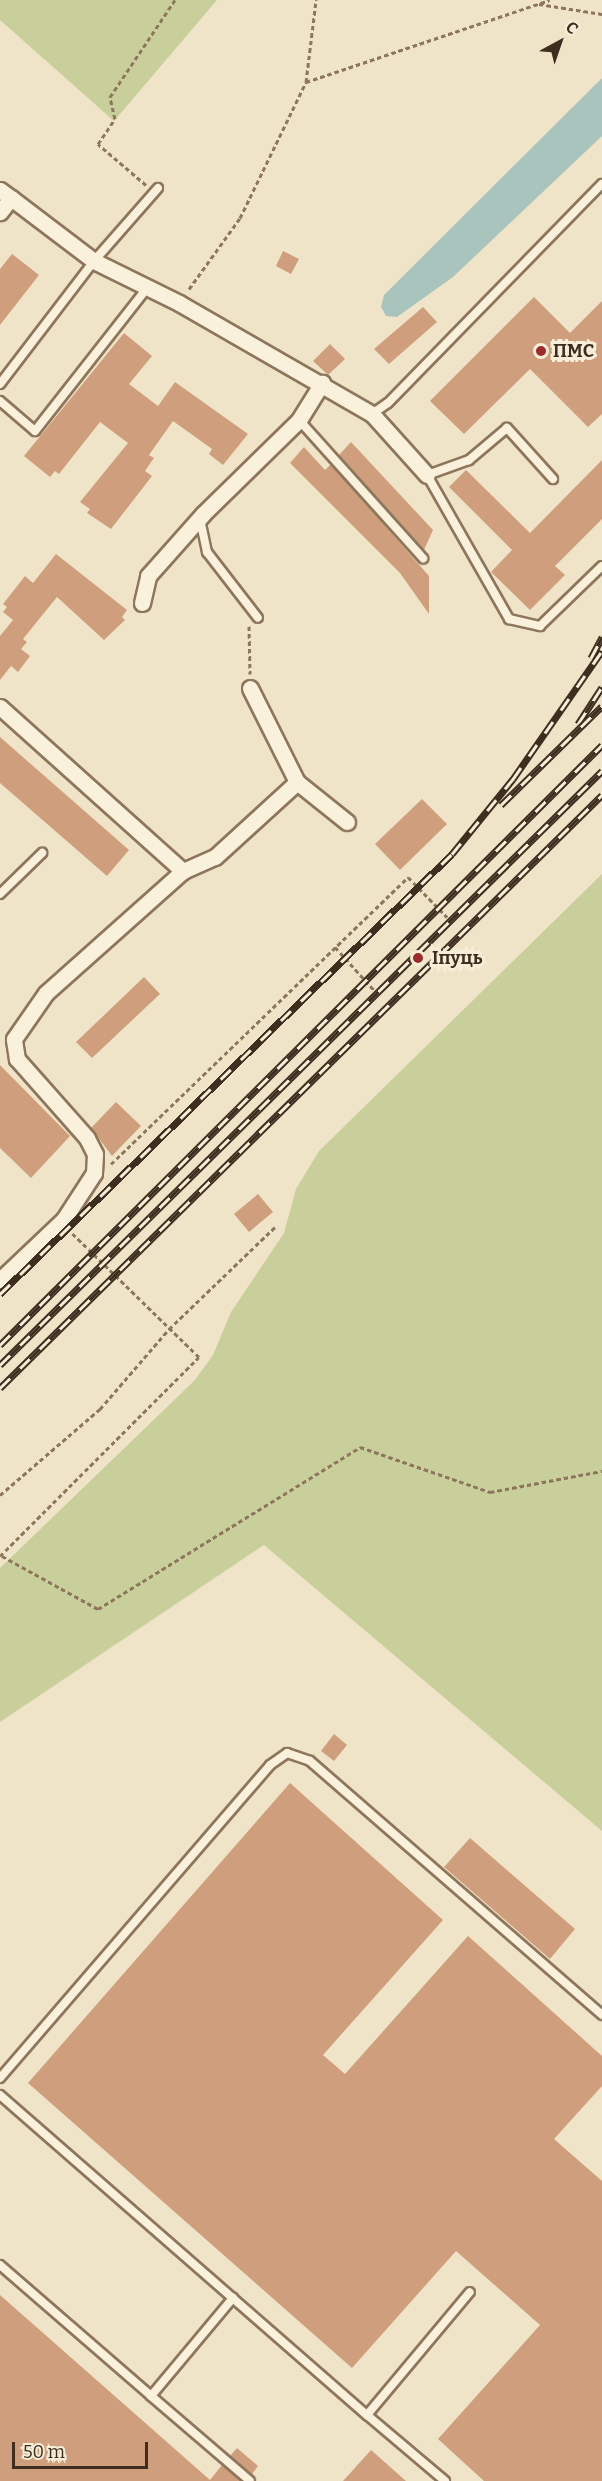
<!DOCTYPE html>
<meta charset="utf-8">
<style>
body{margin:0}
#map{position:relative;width:602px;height:2481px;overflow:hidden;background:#f0e4c8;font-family:Bitter,serif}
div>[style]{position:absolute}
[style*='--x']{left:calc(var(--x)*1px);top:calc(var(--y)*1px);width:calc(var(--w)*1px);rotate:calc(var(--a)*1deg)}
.green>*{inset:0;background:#c9cf9b}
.water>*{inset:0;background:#a9c4bc}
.building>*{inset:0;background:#cf9f7d}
.path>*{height:3px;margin-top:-1.5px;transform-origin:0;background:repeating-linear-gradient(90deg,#8d765c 0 4.5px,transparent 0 7.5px)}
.roads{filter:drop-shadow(2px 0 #8d765c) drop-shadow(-2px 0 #8d765c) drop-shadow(0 2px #8d765c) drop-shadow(0 -2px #8d765c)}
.service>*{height:8px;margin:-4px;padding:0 4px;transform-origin:4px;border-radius:4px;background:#faf1dc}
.minor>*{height:15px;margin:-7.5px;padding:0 7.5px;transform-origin:7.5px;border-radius:7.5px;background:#faf1dc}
.rail>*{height:7px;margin-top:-3.5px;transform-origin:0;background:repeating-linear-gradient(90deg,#f7eed8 0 14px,#3d2e20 0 28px);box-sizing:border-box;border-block:2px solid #3d2e20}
.dots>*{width:16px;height:16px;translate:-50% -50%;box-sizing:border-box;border:3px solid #f7eed8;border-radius:50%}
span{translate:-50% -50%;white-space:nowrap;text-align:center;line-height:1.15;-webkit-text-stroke:6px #f7eed8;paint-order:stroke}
.poi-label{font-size:18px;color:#3d2e20;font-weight:700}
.left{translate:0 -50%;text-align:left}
.north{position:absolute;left:530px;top:12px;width:60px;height:60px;-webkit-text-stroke:4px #f7eed8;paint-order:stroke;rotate:40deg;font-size:16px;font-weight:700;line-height:24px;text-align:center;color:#3d2e20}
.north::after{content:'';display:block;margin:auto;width:21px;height:27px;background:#3d2e20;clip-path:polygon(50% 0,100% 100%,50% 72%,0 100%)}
.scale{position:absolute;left:12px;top:2442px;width:136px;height:27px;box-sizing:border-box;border:3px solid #3d2e20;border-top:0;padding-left:8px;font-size:18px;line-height:21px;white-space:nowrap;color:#3d2e20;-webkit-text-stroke:4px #f7eed8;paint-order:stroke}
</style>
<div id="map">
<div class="green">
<i style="clip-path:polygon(0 0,217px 0,114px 121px,0 20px)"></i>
<i style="clip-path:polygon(602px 874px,602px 1831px,264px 1545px,0 1722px,0 1568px,195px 1380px,213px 1355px,231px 1312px,284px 1233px,296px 1189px,319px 1151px)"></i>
</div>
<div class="water">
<i style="clip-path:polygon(602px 78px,602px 136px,453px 277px,397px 317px,386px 316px,381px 307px,384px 295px)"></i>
</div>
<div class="building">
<i style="clip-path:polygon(283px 251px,299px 259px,291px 274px,276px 266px)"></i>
<i style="clip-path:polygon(12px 254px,39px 275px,0 325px,0 269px)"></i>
<i style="clip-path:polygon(534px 297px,570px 333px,602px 301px,602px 414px,588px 427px,530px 369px,464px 434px,430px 401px)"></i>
<i style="clip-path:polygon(423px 307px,437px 322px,389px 364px,374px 349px)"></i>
<i style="clip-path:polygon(124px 333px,152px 356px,129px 384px,158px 406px,175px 382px,248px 434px,223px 465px,209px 454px,212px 449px,173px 421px,149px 455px,154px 458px,145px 471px,152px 476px,111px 529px,87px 513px,90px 509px,80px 502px,128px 443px,100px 422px,59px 474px,55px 471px,50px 477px,24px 456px)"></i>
<i style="clip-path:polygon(330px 344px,345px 359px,328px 375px,313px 361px)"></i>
<i style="clip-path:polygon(351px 442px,433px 530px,424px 550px,339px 455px)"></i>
<i style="clip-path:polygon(304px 447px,325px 470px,331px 464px,429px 576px,429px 614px,400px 573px,290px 463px)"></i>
<i style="clip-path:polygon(602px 460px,602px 519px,555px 566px,565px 575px,530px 610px,491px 572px,512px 550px,449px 487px,466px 470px,530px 533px)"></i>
<i style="clip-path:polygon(56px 554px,127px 610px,122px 617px,125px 620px,104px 640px,57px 597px,23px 639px,27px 642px,21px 649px,30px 656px,18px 672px,11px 666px,0 680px,0 636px,13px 620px,3px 612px,7px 607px,3px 604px,25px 576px,33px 583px)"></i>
<i style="clip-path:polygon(0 737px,129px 850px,107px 876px,0 783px)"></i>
<i style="clip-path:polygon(422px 799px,447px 824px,400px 870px,375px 844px)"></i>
<i style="clip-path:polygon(144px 977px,160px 994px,92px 1058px,76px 1042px)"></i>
<i style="clip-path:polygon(0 1065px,70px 1136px,31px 1178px,0 1148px)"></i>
<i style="clip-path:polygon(116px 1102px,141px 1126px,112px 1156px,91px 1128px)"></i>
<i style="clip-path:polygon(258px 1194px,273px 1212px,249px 1232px,234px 1214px)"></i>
<i style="clip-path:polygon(334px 1734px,347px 1745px,334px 1761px,321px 1751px)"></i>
<i style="clip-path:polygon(290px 1783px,443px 1920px,323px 2055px,345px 2074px,468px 1936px,602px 2056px,602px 2086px,554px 2139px,602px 2181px,602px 2481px,484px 2481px,438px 2439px,540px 2325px,456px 2251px,352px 2368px,28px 2083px)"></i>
<i style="clip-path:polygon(470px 1838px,575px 1929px,550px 1959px,444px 1867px)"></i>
<i style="clip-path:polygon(0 2295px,210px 2480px,222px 2465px,241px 2481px,0 2481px)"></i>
<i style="clip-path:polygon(237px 2448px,258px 2466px,252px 2474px,230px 2456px)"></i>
<i style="clip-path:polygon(371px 2450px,406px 2481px,343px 2481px)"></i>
</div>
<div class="path">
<i style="--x:539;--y:4;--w:64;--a:9"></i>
<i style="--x:306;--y:82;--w:83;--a:-83"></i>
<i style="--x:146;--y:185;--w:63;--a:-139.5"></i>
<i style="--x:98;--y:144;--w:30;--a:-56"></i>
<i style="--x:115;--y:119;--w:23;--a:-103"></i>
<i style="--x:110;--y:97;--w:117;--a:-56.2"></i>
<i style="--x:189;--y:289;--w:87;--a:-54.3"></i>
<i style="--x:240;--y:218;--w:151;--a:-64.1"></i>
<i style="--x:306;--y:82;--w:257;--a:-18.6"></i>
<i style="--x:249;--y:626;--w:48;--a:88.8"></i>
<i style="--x:335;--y:947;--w:58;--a:47.8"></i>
<i style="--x:111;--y:1164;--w:413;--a:-44"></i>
<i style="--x:408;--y:877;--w:56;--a:45.7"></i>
<i style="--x:0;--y:1495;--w:132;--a:-40.7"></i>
<i style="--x:100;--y:1409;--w:106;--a:-49.2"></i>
<i style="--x:169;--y:1329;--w:147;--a:-43.9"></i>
<i style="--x:0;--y:1556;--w:281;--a:-45"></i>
<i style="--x:199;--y:1357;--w:179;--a:-135.7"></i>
<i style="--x:2;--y:1556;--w:110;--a:28.9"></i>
<i style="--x:98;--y:1609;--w:308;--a:-31.7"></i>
<i style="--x:360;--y:1447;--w:138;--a:19.1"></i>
<i style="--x:490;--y:1492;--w:114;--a:-10.6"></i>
</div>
<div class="roads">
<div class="service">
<i style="--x:0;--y:384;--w:155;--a:-52.6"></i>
<i style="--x:94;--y:261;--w:97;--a:-48.8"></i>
<i style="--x:0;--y:401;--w:46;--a:40.6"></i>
<i style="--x:35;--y:431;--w:183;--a:-51.9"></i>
<i style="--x:372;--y:414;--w:19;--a:-35"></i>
<i style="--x:388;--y:403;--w:306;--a:-45.7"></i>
<i style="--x:299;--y:420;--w:186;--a:48.1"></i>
<i style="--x:553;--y:479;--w:69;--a:-132"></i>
<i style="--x:507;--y:428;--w:50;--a:139.9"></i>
<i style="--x:469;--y:460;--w:45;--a:160.3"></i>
<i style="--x:427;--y:475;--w:166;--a:60.3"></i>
<i style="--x:509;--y:619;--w:32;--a:13"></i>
<i style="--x:540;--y:626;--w:86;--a:-44.1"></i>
<i style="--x:200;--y:519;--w:34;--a:78"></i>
<i style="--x:207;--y:552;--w:83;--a:52.3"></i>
<i style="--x:0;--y:894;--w:59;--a:-44.3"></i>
<i style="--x:0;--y:2078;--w:413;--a:-49.2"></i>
<i style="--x:270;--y:1765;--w:21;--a:-35"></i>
<i style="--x:287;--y:1753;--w:24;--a:19"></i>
<i style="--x:310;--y:1761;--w:387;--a:41"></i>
<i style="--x:0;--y:2095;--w:487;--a:41.1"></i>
<i style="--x:367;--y:2415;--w:160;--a:-50.1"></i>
<i style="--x:0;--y:2265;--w:200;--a:40.9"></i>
<i style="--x:151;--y:2396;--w:128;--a:-50.1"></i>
<i style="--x:151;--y:2396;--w:130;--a:40.6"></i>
<i style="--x:367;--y:2415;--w:102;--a:40.2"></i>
</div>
<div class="minor">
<i style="--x:0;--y:190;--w:14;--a:36"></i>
<i style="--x:11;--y:198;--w:18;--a:128"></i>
<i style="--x:11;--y:198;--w:104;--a:37.2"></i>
<i style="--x:94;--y:261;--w:95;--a:26.3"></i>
<i style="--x:179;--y:303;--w:223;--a:29.9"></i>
<i style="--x:372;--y:414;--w:82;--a:48"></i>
<i style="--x:142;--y:603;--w:28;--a:-77"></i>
<i style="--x:148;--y:576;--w:83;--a:-48.4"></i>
<i style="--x:203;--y:514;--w:134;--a:-44.4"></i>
<i style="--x:299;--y:420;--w:44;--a:-58.1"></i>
<i style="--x:0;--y:707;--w:246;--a:41.9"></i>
<i style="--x:297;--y:782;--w:64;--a:38.7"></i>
<i style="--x:0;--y:1280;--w:88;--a:-43.6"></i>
<i style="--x:64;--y:1219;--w:55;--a:-56.9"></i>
<i style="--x:94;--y:1173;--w:19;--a:-87"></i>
<i style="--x:95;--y:1154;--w:18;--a:-117"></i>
<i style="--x:87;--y:1138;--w:106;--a:-131.5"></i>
<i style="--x:17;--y:1059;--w:20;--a:-99"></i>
<i style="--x:14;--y:1039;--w:56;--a:-55.2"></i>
<i style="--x:46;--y:993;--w:183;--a:-41.7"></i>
<i style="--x:183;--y:871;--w:35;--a:-24"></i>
<i style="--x:215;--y:857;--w:111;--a:-42.4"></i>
<i style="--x:297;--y:782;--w:105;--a:-116.6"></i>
</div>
</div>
<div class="rail">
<i style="--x:591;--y:658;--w:24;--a:-62"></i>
<i style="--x:578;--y:724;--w:44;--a:-57"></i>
<i style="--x:501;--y:805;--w:141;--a:-44.4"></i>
<i style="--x:0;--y:1294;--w:631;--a:-44.23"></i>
<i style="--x:452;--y:854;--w:97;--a:-50.9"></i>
<i style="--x:513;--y:779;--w:156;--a:-55.2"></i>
<i style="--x:0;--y:1345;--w:850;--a:-44.9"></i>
<i style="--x:0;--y:1365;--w:846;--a:-44.62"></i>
<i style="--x:0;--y:1388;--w:845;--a:-44.57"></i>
</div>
<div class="dots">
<i style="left:541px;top:351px;background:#9e2a2b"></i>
<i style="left:418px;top:958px;background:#9e2a2b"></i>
</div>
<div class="poi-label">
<span class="left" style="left:553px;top:351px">ПМС</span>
<span class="left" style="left:432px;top:958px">Іпуць</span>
</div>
<div class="north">С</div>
<div class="scale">50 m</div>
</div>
